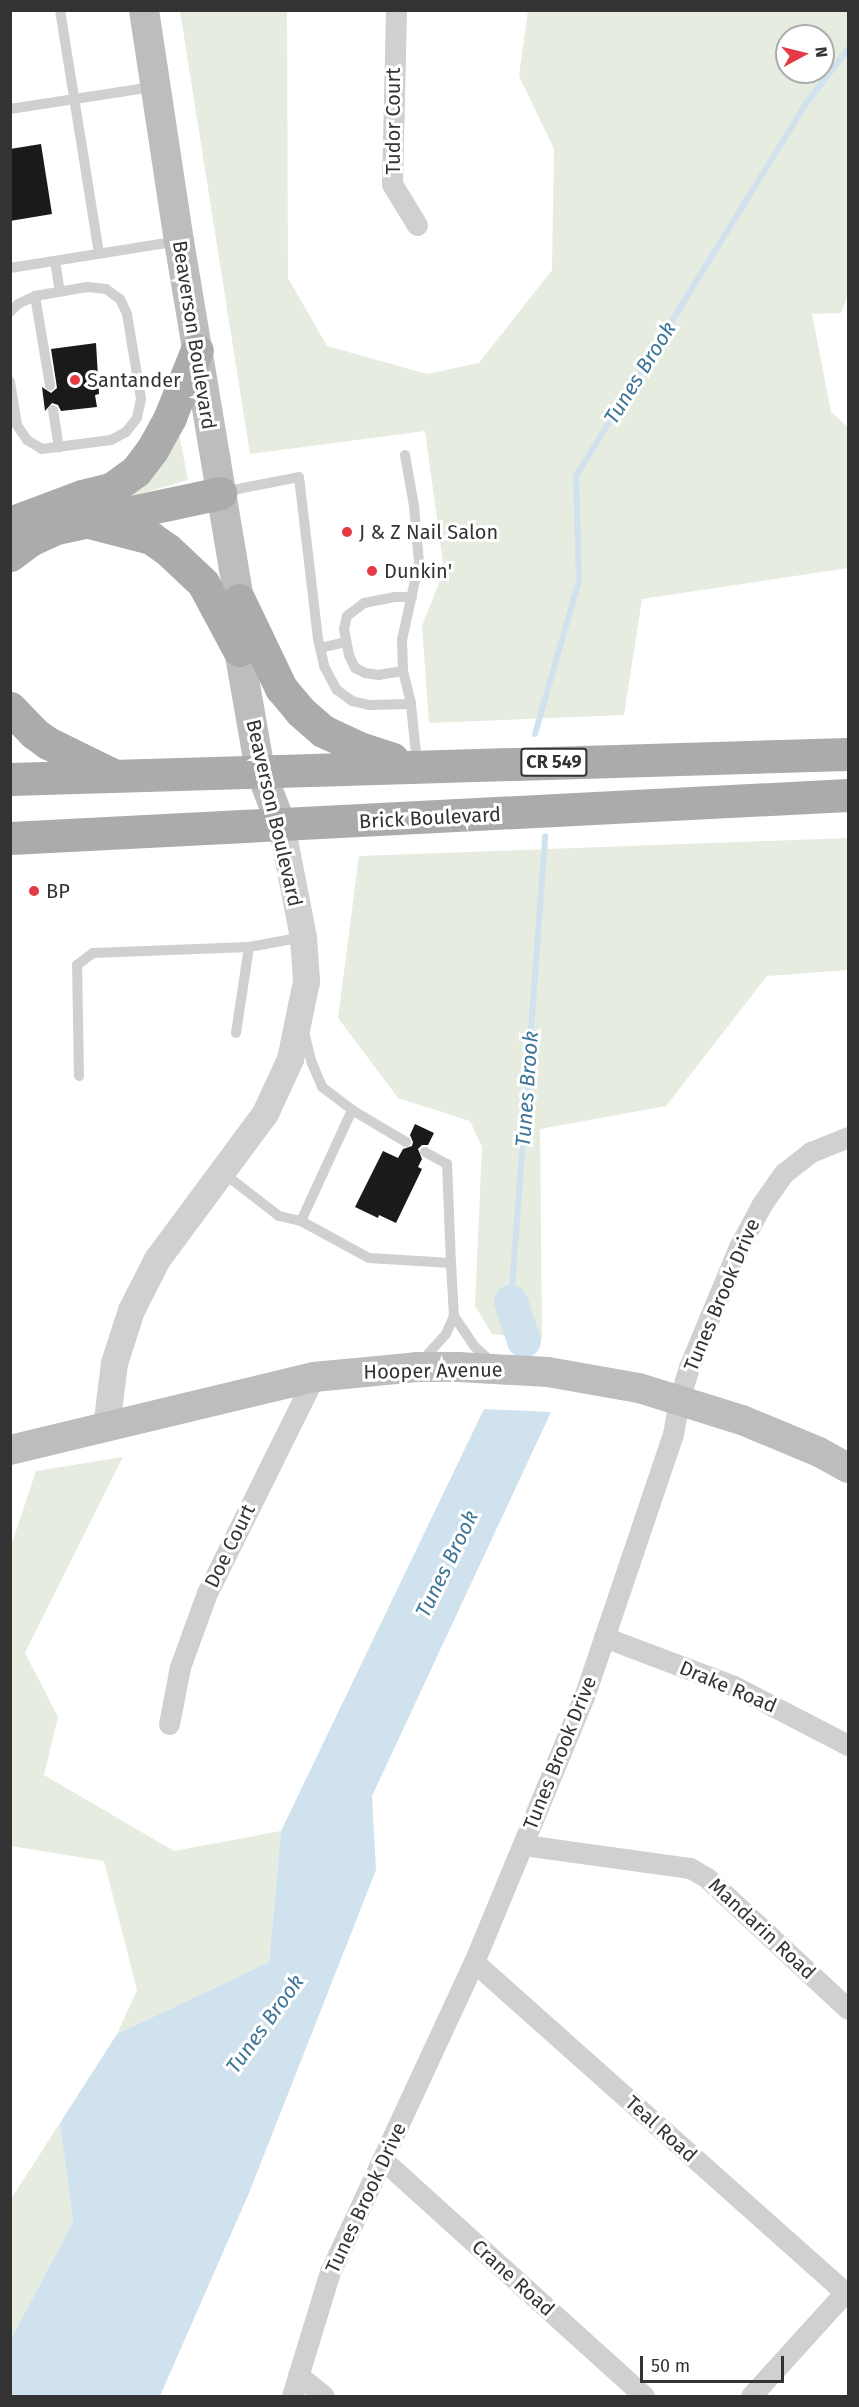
<!DOCTYPE html>
<style>
body{margin:0}
#map{position:relative;width:859px;height:2407px;overflow:hidden;background:#fff;font-family:"Fira Sans",sans-serif}
div>[style]{position:absolute}
[style*='--x']{left:calc(var(--x)*1px);top:calc(var(--y)*1px);width:calc(var(--w)*1px);rotate:calc(var(--a)*1deg)}
.green>*{inset:0;background:#e6ecdf}
.water>*{inset:0;background:#cfe2ee}
.stream>*{height:6px;margin:-3px;padding:0 3px;transform-origin:3px;border-radius:3px;background:#cfe2ee}
.river>*{height:34px;margin:-17px;padding:0 17px;transform-origin:17px;border-radius:17px;background:#cfe2ee}
.building>*{inset:0;background:#1a1a1a}
.service>*{height:10px;margin:-5px;padding:0 5px;transform-origin:5px;border-radius:5px;background:#d0d0d0}
.minor>*{height:21px;margin:-10.5px;padding:0 10.5px;transform-origin:10.5px;border-radius:10.5px;background:#d0d0d0}
.tertiary>*{height:27px;margin:-13.5px;padding:0 13.5px;transform-origin:13.5px;border-radius:13.5px;background:#d0d0d0}
.secondary>*{height:30px;margin:-15px;padding:0 15px;transform-origin:15px;border-radius:15px;background:#bdbdbd}
.primary>*{height:33px;margin:-16.5px;padding:0 16.5px;transform-origin:16.5px;border-radius:16.5px;background:#ababab}
.dots>*{width:16px;height:16px;translate:-50% -50%;box-sizing:border-box;border:3px solid #fff;border-radius:50%}
span{translate:-50% -50%;white-space:nowrap;text-align:center;line-height:1.15;-webkit-text-stroke:6px #fff;paint-order:stroke}
.shield-label span{padding:2px 4px;background:#fff;border:2px solid;border-radius:4px;-webkit-text-stroke-width:0}
.shield-label{font-size:18px;color:#333;font-weight:700}
.street-label{font-size:20px;color:#333}
.poi-label{font-size:20px;color:#333}
.left{translate:0 -50%;text-align:left}
.water-label{font-size:21px;color:#3f7597;font-style:italic}
.frame{position:absolute;inset:0;border:12px solid #333;pointer-events:none}
.north{position:absolute;left:775px;top:24px;width:60px;height:60px;box-sizing:border-box;background:#fff;border:2px solid #adadad;border-radius:50%;rotate:83deg;font-size:16px;font-weight:700;line-height:24px;text-align:center;color:#333}
.north::after{content:'';display:block;margin:auto;width:21px;height:27px;background:#e63946;clip-path:polygon(50% 0,100% 100%,50% 72%,0 100%)}
.scale{position:absolute;left:640px;top:2356px;width:144px;height:27px;box-sizing:border-box;border:3px solid #333;border-top:0;padding-left:8px;font-size:18px;line-height:21px;white-space:nowrap;color:#333;-webkit-text-stroke:4px #fff;paint-order:stroke}
</style>
<div id="map">
<div class="green">
<i style="clip-path:polygon(evenodd,180px 11px,287px 11px,288px 278px,327px 346px,427px 374px,479px 363px,552px 270px,554px 149px,519px 76px,528px 11px,848px 11px,848px 294px,841px 313px,812px 314px,831px 412px,848px 427px,848px 568px,642px 599px,624px 715px,429px 723px,422px 626px,444px 570px,425px 431px,250px 454px,180px 11px,787px 36px,823px 36px,823px 72px,787px 72px,787px 36px)"></i>
<i style="clip-path:polygon(179px 433px,188px 480px,126px 498px)"></i>
<i style="clip-path:polygon(848px 838px,848px 970px,767px 976px,666px 1106px,540px 1129px,542px 1339px,492px 1334px,475px 1306px,482px 1147px,470px 1121px,398px 1098px,338px 1018px,359px 856px)"></i>
<i style="clip-path:polygon(123px 1457px,25px 1653px,58px 1717px,44px 1775px,174px 1851px,281px 1831px,269px 1962px,117px 2034px,137px 1990px,104px 1861px,11px 1846px,11px 1546px,36px 1471px)"></i>
<i style="clip-path:polygon(60px 2123px,73px 2222px,11px 2339px,11px 2199px)"></i>
</div>
<div class="water">
<i style="clip-path:polygon(484px 1409px,551px 1412px,372px 1796px,376px 1870px,249px 2193px,160px 2396px,11px 2396px,11px 2339px,73px 2222px,60px 2123px,117px 2034px,269px 1962px,281px 1831px)"></i>
</div>
<div class="stream">
<i style="--x:535;--y:734;--w:159;--a:-74"></i>
<i style="--x:579;--y:581;--w:105;--a:-91.6"></i>
<i style="--x:576;--y:476;--w:436;--a:-58.3"></i>
<i style="--x:805;--y:105;--w:71;--a:-52.5"></i>
<i style="--x:511;--y:1302;--w:467;--a:-85.8"></i>
</div>
<div class="river">
<i style="--x:511;--y:1302;--w:41;--a:71.6"></i>
</div>
<div class="building">
<i style="clip-path:polygon(41px 144px,52px 214px,10px 221px,10px 149px)"></i>
<i style="clip-path:polygon(96px 343px,99px 394px,95px 395px,97px 407px,61px 411px,58px 405px,52px 403px,45px 411px,42px 387px,51px 393px,57px 388px,51px 349px)"></i>
<i style="clip-path:polygon(415px 1124px,434px 1133px,428px 1145px,422px 1145px,418px 1149px,422px 1159px,418px 1167px,422px 1169px,396px 1223px,379px 1215px,378px 1218px,355px 1207px,383px 1151px,398px 1158px,403px 1149px,412px 1146px,413px 1142px,410px 1135px)"></i>
</div>
<div class="service">
<i style="--x:60;--y:10;--w:247;--a:80.9"></i>
<i style="--x:10;--y:109;--w:144;--a:-8.8"></i>
<i style="--x:55;--y:261;--w:31;--a:81"></i>
<i style="--x:10;--y:268;--w:171;--a:-9.1"></i>
<i style="--x:35;--y:296;--w:91;--a:80.5"></i>
<i style="--x:10;--y:312;--w:11;--a:-45"></i>
<i style="--x:18;--y:304;--w:19;--a:-25"></i>
<i style="--x:35;--y:296;--w:53;--a:-9.8"></i>
<i style="--x:87;--y:287;--w:19;--a:6"></i>
<i style="--x:106;--y:289;--w:17;--a:36"></i>
<i style="--x:120;--y:299;--w:17;--a:65"></i>
<i style="--x:127;--y:314;--w:86;--a:80.6"></i>
<i style="--x:141;--y:399;--w:19;--a:102"></i>
<i style="--x:137;--y:418;--w:18;--a:128"></i>
<i style="--x:126;--y:432;--w:17;--a:152"></i>
<i style="--x:111;--y:440;--w:70;--a:172.6"></i>
<i style="--x:42;--y:449;--w:17;--a:-149"></i>
<i style="--x:27;--y:440;--w:18;--a:-124"></i>
<i style="--x:17;--y:425;--w:44;--a:-99.2"></i>
<i style="--x:53;--y:410;--w:38;--a:81"></i>
<i style="--x:405;--y:455;--w:52;--a:80"></i>
<i style="--x:414;--y:506;--w:56;--a:84.9"></i>
<i style="--x:419;--y:562;--w:80;--a:102.3"></i>
<i style="--x:402;--y:640;--w:31;--a:88"></i>
<i style="--x:403;--y:671;--w:34;--a:76"></i>
<i style="--x:223;--y:492;--w:77;--a:-11.2"></i>
<i style="--x:299;--y:477;--w:163;--a:83.3"></i>
<i style="--x:318;--y:639;--w:28;--a:77"></i>
<i style="--x:324;--y:666;--w:27;--a:62"></i>
<i style="--x:337;--y:690;--w:19;--a:36"></i>
<i style="--x:352;--y:701;--w:17;--a:13"></i>
<i style="--x:369;--y:705;--w:42;--a:-1.4"></i>
<i style="--x:411;--y:704;--w:60;--a:84.3"></i>
<i style="--x:320;--y:648;--w:27;--a:-13"></i>
<i style="--x:403;--y:671;--w:24;--a:171"></i>
<i style="--x:379;--y:675;--w:14;--a:-172"></i>
<i style="--x:365;--y:673;--w:11;--a:-153"></i>
<i style="--x:355;--y:668;--w:14;--a:-115"></i>
<i style="--x:349;--y:655;--w:26;--a:-101"></i>
<i style="--x:344;--y:629;--w:13;--a:-77"></i>
<i style="--x:347;--y:616;--w:21;--a:-37"></i>
<i style="--x:364;--y:603;--w:31;--a:-11"></i>
<i style="--x:394;--y:597;--w:18;--a:0"></i>
<i style="--x:304;--y:1032;--w:32;--a:76"></i>
<i style="--x:312;--y:1063;--w:26;--a:67"></i>
<i style="--x:322;--y:1087;--w:38;--a:37"></i>
<i style="--x:352;--y:1110;--w:63;--a:30.7"></i>
<i style="--x:236;--y:1033;--w:87;--a:-81.4"></i>
<i style="--x:79;--y:1076;--w:111;--a:-91"></i>
<i style="--x:77;--y:965;--w:20;--a:-37"></i>
<i style="--x:93;--y:953;--w:156;--a:-2.2"></i>
<i style="--x:249;--y:947;--w:55;--a:-10.5"></i>
<i style="--x:425;--y:1152;--w:25;--a:29"></i>
<i style="--x:447;--y:1164;--w:99;--a:87.7"></i>
<i style="--x:222;--y:1172;--w:72;--a:37.7"></i>
<i style="--x:279;--y:1216;--w:23;--a:13"></i>
<i style="--x:301;--y:1221;--w:77;--a:28.6"></i>
<i style="--x:369;--y:1258;--w:82;--a:3.5"></i>
<i style="--x:451;--y:1263;--w:53;--a:86.8"></i>
<i style="--x:454;--y:1316;--w:20;--a:114"></i>
<i style="--x:446;--y:1334;--w:38;--a:132"></i>
<i style="--x:301;--y:1221;--w:122;--a:-65.3"></i>
<i style="--x:454;--y:1316;--w:36;--a:56"></i>
<i style="--x:474;--y:1346;--w:24;--a:42"></i>
</div>
<div class="minor">
<i style="--x:396;--y:10;--w:174;--a:91.3"></i>
<i style="--x:392;--y:184;--w:48;--a:58.6"></i>
<i style="--x:604;--y:1637;--w:139;--a:20.7"></i>
<i style="--x:734;--y:1686;--w:128;--a:27.4"></i>
<i style="--x:169;--y:1724;--w:58;--a:-79.1"></i>
<i style="--x:180;--y:1667;--w:79;--a:-70"></i>
<i style="--x:207;--y:1593;--w:241;--a:-63.6"></i>
<i style="--x:524;--y:1845;--w:168;--a:7.9"></i>
<i style="--x:690;--y:1868;--w:20;--a:30"></i>
<i style="--x:707;--y:1878;--w:192;--a:42.9"></i>
<i style="--x:474;--y:1962;--w:501;--a:41.68"></i>
<i style="--x:383;--y:2160;--w:352;--a:42.1"></i>
<i style="--x:298;--y:2375;--w:33;--a:39"></i>
<i style="--x:292;--y:2396;--w:130;--a:-73"></i>
<i style="--x:330;--y:2272;--w:342;--a:-65.1"></i>
<i style="--x:474;--y:1962;--w:287;--a:-67.5"></i>
<i style="--x:584;--y:1697;--w:278;--a:-71.3"></i>
<i style="--x:673;--y:1434;--w:35;--a:-80"></i>
<i style="--x:679;--y:1400;--w:34;--a:-73"></i>
<i style="--x:689;--y:1367;--w:130;--a:-67.4"></i>
<i style="--x:739;--y:1247;--w:49;--a:-61.9"></i>
<i style="--x:762;--y:1204;--w:38;--a:-55"></i>
<i style="--x:784;--y:1173;--w:34;--a:-38"></i>
<i style="--x:811;--y:1152;--w:40;--a:-22"></i>
<i style="--x:751;--y:2396;--w:144;--a:-47.8"></i>
</div>
<div class="tertiary">
<i style="--x:106;--y:1427;--w:64;--a:-82.9"></i>
<i style="--x:114;--y:1363;--w:56;--a:-72.2"></i>
<i style="--x:131;--y:1310;--w:57;--a:-63"></i>
<i style="--x:157;--y:1259;--w:182;--a:-53.5"></i>
<i style="--x:265;--y:1113;--w:60;--a:-65.2"></i>
<i style="--x:290;--y:1059;--w:80;--a:-78.4"></i>
<i style="--x:306;--y:981;--w:44;--a:-93.9"></i>
<i style="--x:303;--y:937;--w:115;--a:-101"></i>
</div>
<div class="secondary">
<i style="--x:144;--y:10;--w:234;--a:81.4"></i>
<i style="--x:179;--y:241;--w:364;--a:80.5"></i>
<i style="--x:239;--y:600;--w:50;--a:90"></i>
<i style="--x:239;--y:650;--w:122;--a:80.1"></i>
<i style="--x:260;--y:770;--w:58;--a:68.7"></i>
<i style="--x:10;--y:1450;--w:313;--a:-13.5"></i>
<i style="--x:314;--y:1377;--w:103;--a:-5.5"></i>
<i style="--x:417;--y:1367;--w:41;--a:0"></i>
<i style="--x:458;--y:1367;--w:90;--a:3.2"></i>
<i style="--x:548;--y:1372;--w:92;--a:10"></i>
<i style="--x:639;--y:1388;--w:108;--a:17.3"></i>
<i style="--x:742;--y:1420;--w:83;--a:22.6"></i>
<i style="--x:819;--y:1452;--w:33;--a:29"></i>
</div>
<div class="primary">
<i style="--x:10;--y:523;--w:77;--a:-20.6"></i>
<i style="--x:82;--y:496;--w:30;--a:-14"></i>
<i style="--x:111;--y:489;--w:31;--a:-36"></i>
<i style="--x:136;--y:471;--w:26;--a:-53"></i>
<i style="--x:152;--y:450;--w:38;--a:-61"></i>
<i style="--x:170;--y:417;--w:72;--a:-68.1"></i>
<i style="--x:93;--y:523;--w:60;--a:14.5"></i>
<i style="--x:151;--y:538;--w:19;--a:35"></i>
<i style="--x:167;--y:549;--w:50;--a:43.4"></i>
<i style="--x:203;--y:583;--w:76;--a:61.8"></i>
<i style="--x:10;--y:555;--w:25;--a:-37"></i>
<i style="--x:30;--y:540;--w:29;--a:-25"></i>
<i style="--x:56;--y:528;--w:168;--a:-12"></i>
<i style="--x:239;--y:600;--w:98;--a:64.5"></i>
<i style="--x:281;--y:688;--w:30;--a:50"></i>
<i style="--x:300;--y:711;--w:30;--a:41"></i>
<i style="--x:323;--y:731;--w:40;--a:25"></i>
<i style="--x:359;--y:748;--w:35;--a:18"></i>
<i style="--x:10;--y:708;--w:35;--a:46"></i>
<i style="--x:34;--y:733;--w:17;--a:36"></i>
<i style="--x:48;--y:743;--w:70;--a:26.2"></i>
<i style="--x:10;--y:779;--w:838;--a:-1.71"></i>
<i style="--x:10;--y:838;--w:839;--a:-2.94"></i>
</div>
<div class="dots">
<i style="left:75px;top:380px;background:#e63946"></i>
<i style="left:347px;top:532px;background:#e63946"></i>
<i style="left:372px;top:571px;background:#e63946"></i>
<i style="left:34px;top:891px;background:#e63946"></i>
</div>
<div class="shield-label">
<span style="left:554px;top:762px">CR 549</span>
</div>
<div class="street-label">
<span style="left:393px;top:121px;rotate:-90deg">Tudor Court</span>
<span style="left:194px;top:335px;rotate:81deg">Beaverson Boulevard</span>
<span style="left:274px;top:813px;rotate:77deg">Beaverson Boulevard</span>
<span style="left:430px;top:818px;rotate:-3deg">Brick Boulevard</span>
<span style="left:722px;top:1295px;rotate:-67deg">Tunes Brook Drive</span>
<span style="left:433px;top:1371px;rotate:-1deg">Hooper Avenue</span>
<span style="left:230px;top:1546px;rotate:-64deg">Doe Court</span>
<span style="left:728px;top:1687px;rotate:23deg">Drake Road</span>
<span style="left:560px;top:1753px;rotate:-68deg">Tunes Brook Drive</span>
<span style="left:762px;top:1929px;rotate:43deg">Mandarin Road</span>
<span style="left:661px;top:2129px;rotate:42deg">Teal Road</span>
<span style="left:366px;top:2198px;rotate:-65deg">Tunes Brook Drive</span>
<span style="left:513px;top:2278px;rotate:42deg">Crane Road</span>
</div>
<div class="poi-label">
<span class="left" style="left:87px;top:380px">Santander</span>
<span class="left" style="left:359px;top:532px">J &amp; Z Nail Salon</span>
<span class="left" style="left:384px;top:571px">Dunkin'</span>
<span class="left" style="left:46px;top:891px">BP</span>
</div>
<div class="water-label">
<span style="left:640px;top:373px;rotate:-58deg">Tunes Brook</span>
<span style="left:527px;top:1089px;rotate:-86deg">Tunes Brook</span>
<span style="left:447px;top:1564px;rotate:-64deg">Tunes Brook</span>
<span style="left:265px;top:2024px;rotate:-54deg">Tunes Brook</span>
</div>
<div class="frame"></div>
<div class="north">N</div>
<div class="scale">50 m</div>
</div>
